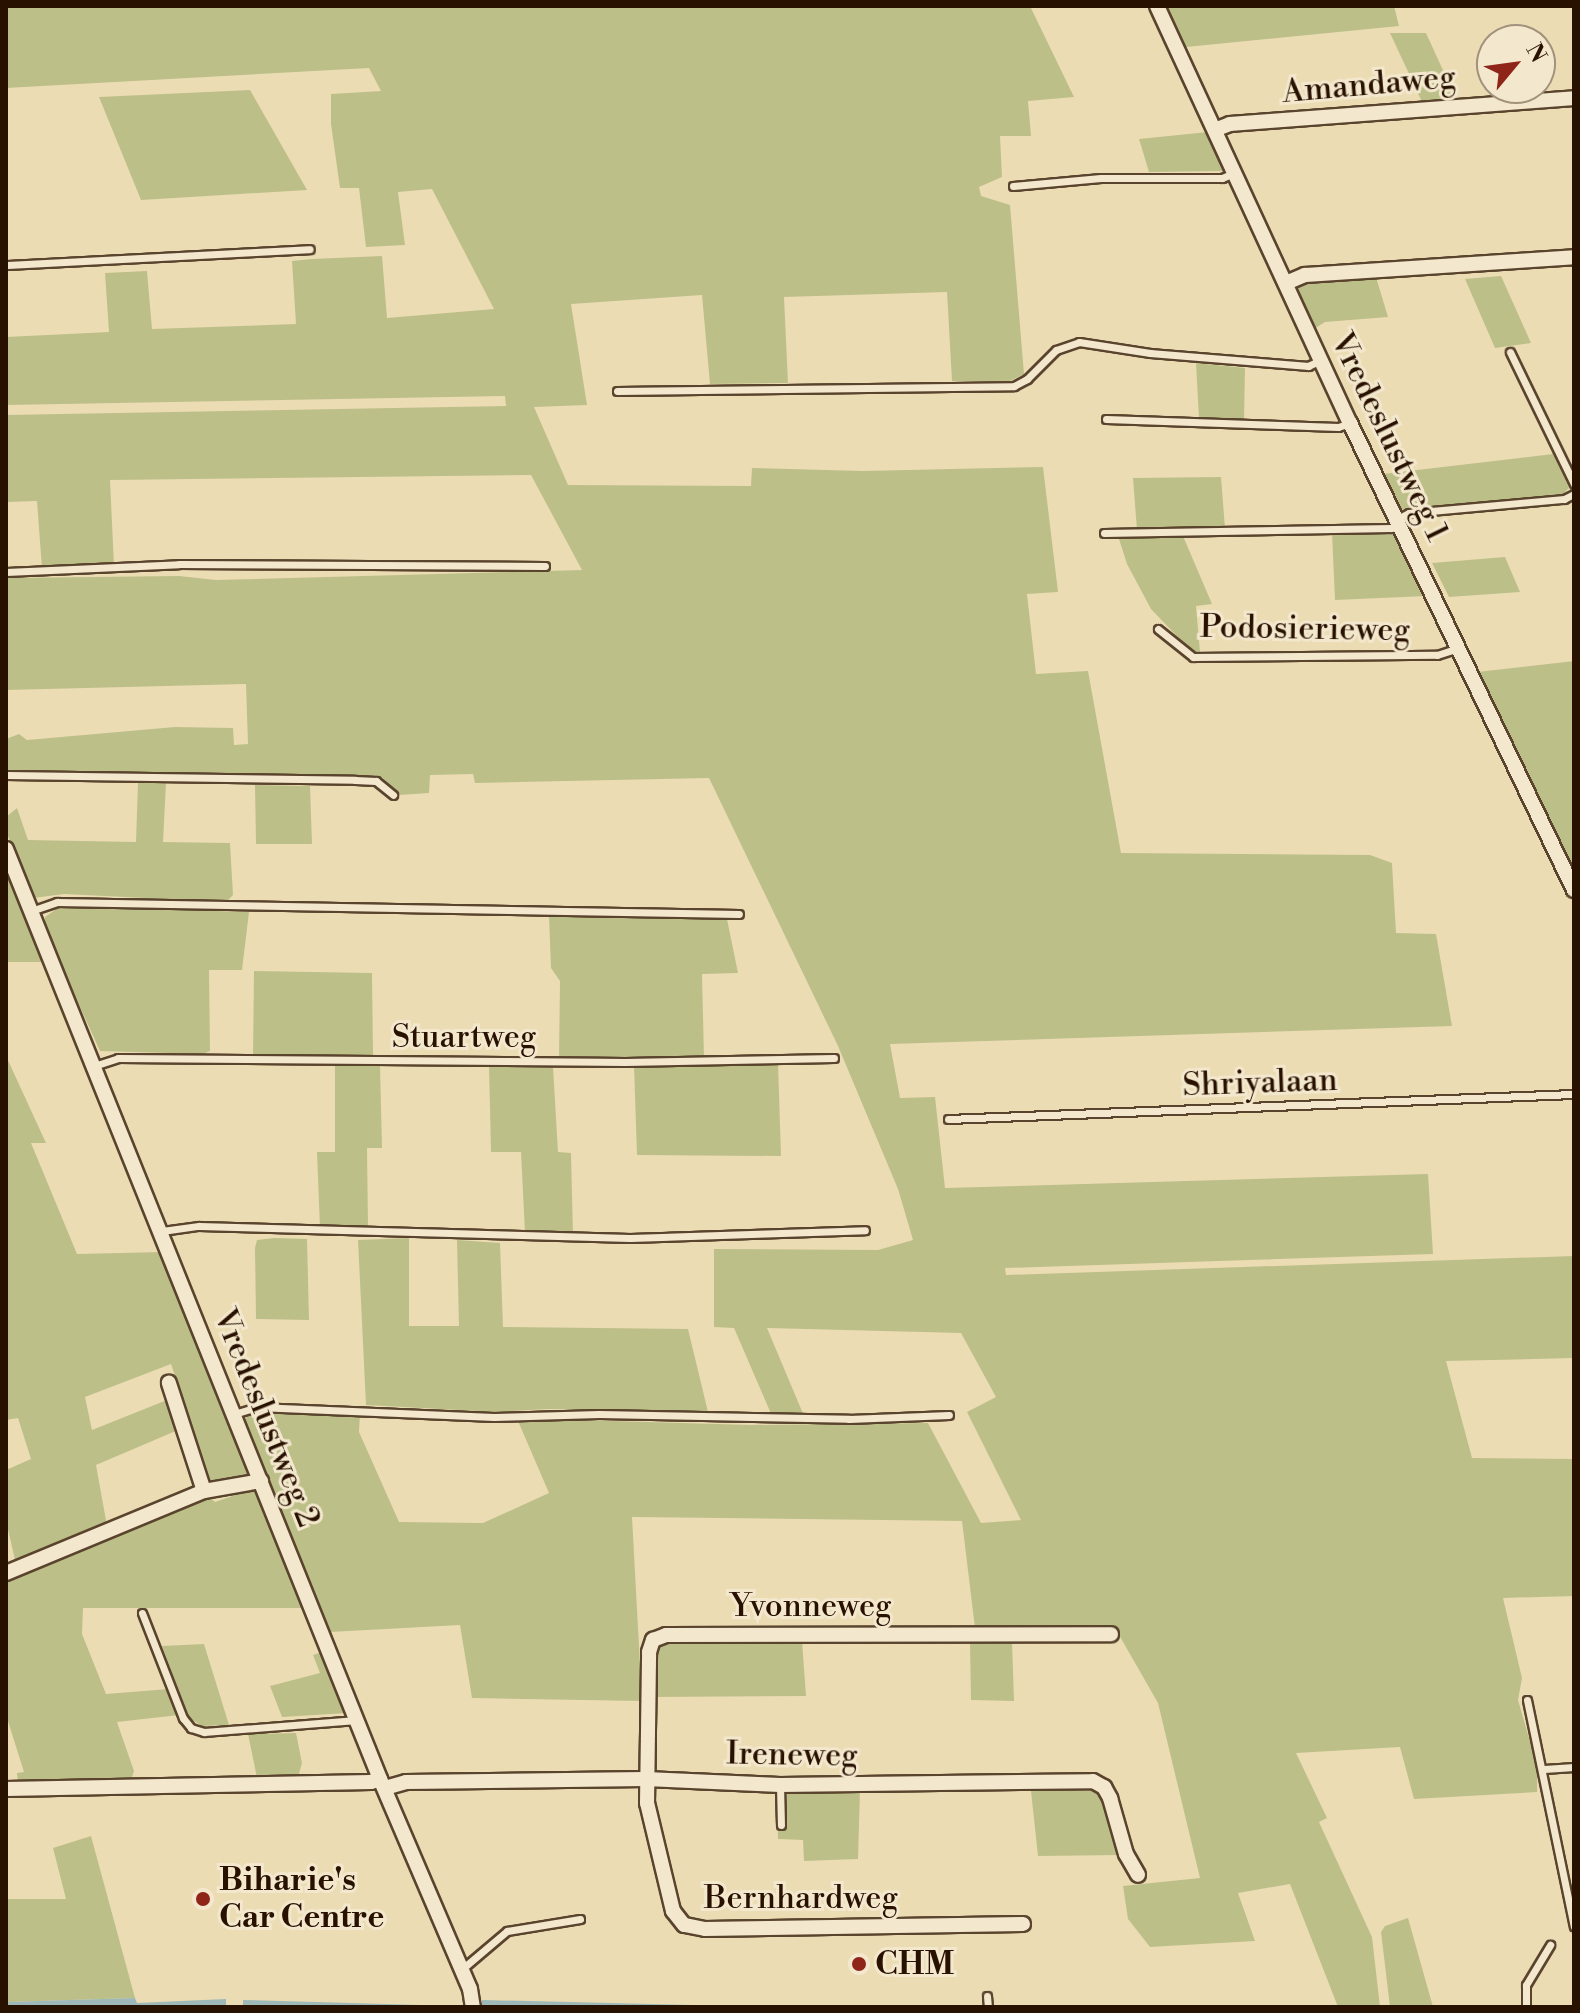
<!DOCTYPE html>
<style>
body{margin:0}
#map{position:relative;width:1580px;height:2013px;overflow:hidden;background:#ecdcb4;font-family:"Libre Bodoni",serif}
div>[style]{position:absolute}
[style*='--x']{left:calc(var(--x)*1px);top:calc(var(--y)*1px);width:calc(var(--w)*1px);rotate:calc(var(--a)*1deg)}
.green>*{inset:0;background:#bdbf89}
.water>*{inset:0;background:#9eb9b8}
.roads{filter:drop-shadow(2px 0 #5a442d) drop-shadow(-2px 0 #5a442d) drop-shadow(0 2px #5a442d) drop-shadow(0 -2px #5a442d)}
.lane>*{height:7px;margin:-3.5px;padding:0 3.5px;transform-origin:3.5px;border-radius:3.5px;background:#f3e8ce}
.street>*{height:14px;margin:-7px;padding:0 7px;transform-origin:7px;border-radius:7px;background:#f3e8ce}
.dots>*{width:22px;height:22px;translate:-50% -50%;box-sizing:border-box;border:4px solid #f3e8ce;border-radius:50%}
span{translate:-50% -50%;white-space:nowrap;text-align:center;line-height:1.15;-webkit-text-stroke:6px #f3e8ce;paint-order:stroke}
.street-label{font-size:32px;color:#291100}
.poi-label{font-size:32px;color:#291100;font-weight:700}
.left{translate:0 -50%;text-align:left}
.frame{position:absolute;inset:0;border:8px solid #291100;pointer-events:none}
.north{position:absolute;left:1476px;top:24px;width:80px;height:80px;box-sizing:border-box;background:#f3e8ce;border:2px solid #a2927c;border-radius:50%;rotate:61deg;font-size:22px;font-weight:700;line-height:32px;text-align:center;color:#291100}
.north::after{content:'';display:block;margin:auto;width:28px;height:36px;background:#8f2418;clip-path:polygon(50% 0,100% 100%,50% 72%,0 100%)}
</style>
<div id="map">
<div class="green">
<i style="clip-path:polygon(6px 6px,1030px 6px,1074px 97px,1028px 101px,1031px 136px,1000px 136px,1002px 177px,979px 187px,981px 196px,1010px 205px,1024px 374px,1010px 381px,952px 381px,947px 292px,784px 297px,788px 383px,710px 384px,702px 295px,571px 304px,587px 405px,534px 407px,568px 485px,751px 486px,752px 468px,863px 471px,1043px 467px,1058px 592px,1027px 594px,1036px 674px,1088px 671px,1121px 853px,1370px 855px,1392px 863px,1396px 933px,1436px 934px,1452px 1026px,890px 1044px,900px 1098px,935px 1097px,945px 1188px,1428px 1174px,1433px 1254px,1005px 1268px,1006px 1275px,1574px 1256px,1574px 1358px,1446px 1361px,1472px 1458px,1574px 1459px,1574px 1596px,1503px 1598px,1522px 1678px,1518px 1700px,1537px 1766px,1537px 1792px,1414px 1799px,1400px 1747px,1296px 1753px,1327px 1818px,1319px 1822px,1372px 1937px,1380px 2007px,1338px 2007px,1290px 1884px,1238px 1893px,1255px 1941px,1150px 1947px,1128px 1919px,1123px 1886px,1200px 1878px,1158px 1703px,1115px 1628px,975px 1628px,962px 1521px,632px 1517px,642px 1701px,472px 1698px,460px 1625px,330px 1632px,245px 1421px,248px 1414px,261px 1411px,360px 1414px,359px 1432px,399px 1522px,483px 1523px,549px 1493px,518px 1421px,545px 1419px,751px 1425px,928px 1423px,981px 1523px,1021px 1520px,967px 1412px,996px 1397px,961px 1333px,767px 1328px,804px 1416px,772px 1416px,734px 1328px,714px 1327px,714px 1249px,878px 1250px,913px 1240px,898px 1189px,838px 1046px,709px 778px,475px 783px,473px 774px,430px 775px,429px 793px,399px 795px,382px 777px,6px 770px,6px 739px,19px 734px,27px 740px,175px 727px,233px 728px,234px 745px,248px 744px,246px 684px,6px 690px,6px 578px,179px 576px,216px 580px,582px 570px,531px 475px,110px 480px,114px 566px,42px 568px,37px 501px,6px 502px,6px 415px,506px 406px,505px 396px,6px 405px,6px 337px,109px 332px,105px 273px,147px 271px,152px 329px,296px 324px,292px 261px,312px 259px,382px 256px,387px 318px,494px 309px,432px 189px,398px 192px,405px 245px,366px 247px,359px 188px,340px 188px,331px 124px,331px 94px,381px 91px,369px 68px,6px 88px)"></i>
<i style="clip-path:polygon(1167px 6px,1394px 6px,1399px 26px,1186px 47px)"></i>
<i style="clip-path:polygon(1390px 33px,1426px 33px,1457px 101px,1423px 104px)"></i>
<i style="clip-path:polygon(250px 90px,307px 190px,141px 200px,99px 97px)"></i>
<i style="clip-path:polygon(1208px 132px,1226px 171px,1149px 172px,1139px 139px)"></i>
<i style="clip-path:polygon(1501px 276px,1531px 343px,1495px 348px,1465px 279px)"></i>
<i style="clip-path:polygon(1376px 277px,1388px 317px,1325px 322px,1314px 329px,1297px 296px,1296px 289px,1306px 281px)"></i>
<i style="clip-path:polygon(1196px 363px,1245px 368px,1244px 421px,1199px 419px)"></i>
<i style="clip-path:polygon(1553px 454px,1569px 488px,1562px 495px,1401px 509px,1383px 474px)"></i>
<i style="clip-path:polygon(1221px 477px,1225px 528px,1137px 530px,1133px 478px)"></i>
<i style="clip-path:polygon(1395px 531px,1427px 596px,1335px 600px,1332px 533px)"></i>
<i style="clip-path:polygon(1183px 536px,1212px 604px,1196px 606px,1200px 652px,1192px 652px,1151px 609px,1127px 564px,1119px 539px)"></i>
<i style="clip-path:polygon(1505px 557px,1520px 592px,1449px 597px,1432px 563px)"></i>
<i style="clip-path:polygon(1574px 661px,1574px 874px,1477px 672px)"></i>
<i style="clip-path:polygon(138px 782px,166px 783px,163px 842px,230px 843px,233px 895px,226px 902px,64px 894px,33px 898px,6px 831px,6px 817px,17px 808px,28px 840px,136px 842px)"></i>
<i style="clip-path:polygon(255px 785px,310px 786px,312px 844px,256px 844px)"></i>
<i style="clip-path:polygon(6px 863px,47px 962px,6px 962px)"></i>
<i style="clip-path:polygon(61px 906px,249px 912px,242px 970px,209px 970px,210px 1051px,203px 1054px,100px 1051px,45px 930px,45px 917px)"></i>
<i style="clip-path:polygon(549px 916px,727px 919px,738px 973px,702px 974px,704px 1058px,559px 1058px,560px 981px,551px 968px)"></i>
<i style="clip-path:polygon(254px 971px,372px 973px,373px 1055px,253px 1056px)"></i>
<i style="clip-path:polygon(6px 1056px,46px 1143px,31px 1143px,77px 1254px,163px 1252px,252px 1478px,211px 1483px,171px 1364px,85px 1397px,92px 1430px,167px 1400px,178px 1430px,96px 1465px,107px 1526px,16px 1564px,6px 1521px,6px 1470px,31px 1459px,18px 1418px,6px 1420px)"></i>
<i style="clip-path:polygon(746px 1063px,778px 1063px,781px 1156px,637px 1155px,634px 1065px)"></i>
<i style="clip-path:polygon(335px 1064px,380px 1064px,382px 1148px,367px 1148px,368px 1227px,320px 1228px,317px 1152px,335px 1152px)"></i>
<i style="clip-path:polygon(489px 1066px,553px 1067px,558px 1152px,571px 1153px,573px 1235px,525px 1233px,521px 1152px,491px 1152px)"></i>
<i style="clip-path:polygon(274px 1238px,307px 1239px,309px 1320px,256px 1319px,255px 1248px,257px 1240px)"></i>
<i style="clip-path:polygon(409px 1238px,409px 1326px,459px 1326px,457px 1240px,500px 1243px,503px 1327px,688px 1329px,708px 1412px,548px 1409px,495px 1412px,366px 1405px,358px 1240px)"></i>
<i style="clip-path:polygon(250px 1490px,259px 1491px,306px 1608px,83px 1608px,82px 1634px,106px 1694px,169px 1689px,179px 1715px,117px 1722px,134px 1771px,131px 1780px,18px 1782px,17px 1773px,24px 1772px,6px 1715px,6px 1577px,204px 1492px,215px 1502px)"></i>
<i style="clip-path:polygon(661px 1641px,802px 1641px,806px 1696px,654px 1697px,654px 1653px)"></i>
<i style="clip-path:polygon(1012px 1642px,1014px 1701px,971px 1700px,970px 1643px)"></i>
<i style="clip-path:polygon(204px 1644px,229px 1725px,202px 1726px,189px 1718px,162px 1646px)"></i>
<i style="clip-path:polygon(322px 1652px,347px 1713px,282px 1717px,270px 1686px,320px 1673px,313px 1655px)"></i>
<i style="clip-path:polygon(296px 1733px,302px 1763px,298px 1777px,257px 1778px,248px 1734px)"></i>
<i style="clip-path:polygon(777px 1790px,860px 1790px,858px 1859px,804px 1861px,803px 1840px,778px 1839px)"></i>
<i style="clip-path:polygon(1031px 1791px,1101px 1791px,1121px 1855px,1038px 1856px)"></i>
<i style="clip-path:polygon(91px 1836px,135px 1998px,6px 2002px,6px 1899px,66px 1899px,53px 1848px)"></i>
<i style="clip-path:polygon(1408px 1918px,1433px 2007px,1390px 2007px,1381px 1932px,1385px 1926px)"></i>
</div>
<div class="water">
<i style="clip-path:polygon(135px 1998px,137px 2003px,226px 1999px,226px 2007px,6px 2007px,6px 2002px)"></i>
<i style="clip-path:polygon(243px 2000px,457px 2006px,457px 2007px,243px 2007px)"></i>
<i style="clip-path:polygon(482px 2000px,693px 2005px,710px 2007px,482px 2007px)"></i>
</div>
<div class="roads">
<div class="lane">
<i style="--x:1013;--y:186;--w:88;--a:-5.2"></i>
<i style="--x:1101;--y:178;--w:121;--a:0"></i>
<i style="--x:1222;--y:178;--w:13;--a:-23"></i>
<i style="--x:6;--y:265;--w:304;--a:-3"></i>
<i style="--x:1510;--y:352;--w:147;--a:64.1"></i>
<i style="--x:617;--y:391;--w:397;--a:-0.7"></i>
<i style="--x:1014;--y:386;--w:15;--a:-28"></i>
<i style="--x:1027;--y:379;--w:41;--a:-45"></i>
<i style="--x:1056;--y:350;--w:24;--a:-19"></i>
<i style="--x:1079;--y:342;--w:72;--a:8.8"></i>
<i style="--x:1150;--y:353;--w:159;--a:4.7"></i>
<i style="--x:1308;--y:366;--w:14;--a:-25"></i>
<i style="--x:1106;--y:419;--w:232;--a:2"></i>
<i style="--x:1338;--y:427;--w:13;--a:-18"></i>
<i style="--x:1397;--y:519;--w:13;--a:-27"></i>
<i style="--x:1409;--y:513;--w:156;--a:-5.2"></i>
<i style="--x:1564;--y:499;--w:11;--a:-27"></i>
<i style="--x:1104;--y:533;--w:287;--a:-1"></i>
<i style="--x:1391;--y:528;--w:10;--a:-24"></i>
<i style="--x:6;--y:572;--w:173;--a:-2.6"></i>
<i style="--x:179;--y:564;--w:366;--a:0.3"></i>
<i style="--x:1158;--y:629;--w:45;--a:38.7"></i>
<i style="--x:1193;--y:657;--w:244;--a:-0.5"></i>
<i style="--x:1437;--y:655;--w:23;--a:-18"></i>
<i style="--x:6;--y:775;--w:349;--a:0.8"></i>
<i style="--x:355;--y:780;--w:21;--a:3"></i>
<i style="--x:376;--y:781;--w:22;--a:39"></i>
<i style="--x:31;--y:911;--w:28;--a:-19"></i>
<i style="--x:57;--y:902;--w:682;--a:1.01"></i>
<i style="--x:94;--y:1066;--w:25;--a:-18"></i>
<i style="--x:118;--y:1058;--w:507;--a:0.45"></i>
<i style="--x:625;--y:1062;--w:209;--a:-1.1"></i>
<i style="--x:948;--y:1119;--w:626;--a:-2.29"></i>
<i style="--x:162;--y:1231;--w:37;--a:-8"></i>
<i style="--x:199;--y:1226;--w:431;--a:1.6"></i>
<i style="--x:630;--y:1238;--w:235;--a:-1.9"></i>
<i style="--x:234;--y:1414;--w:24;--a:-17"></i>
<i style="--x:257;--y:1407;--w:237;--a:2.4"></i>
<i style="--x:494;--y:1417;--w:105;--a:-1.6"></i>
<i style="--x:599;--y:1414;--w:250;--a:1.1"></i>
<i style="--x:849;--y:1419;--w:100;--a:-2.3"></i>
<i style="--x:142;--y:1613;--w:113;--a:68.7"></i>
<i style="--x:183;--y:1718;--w:13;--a:51"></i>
<i style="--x:191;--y:1728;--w:14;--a:17"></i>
<i style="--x:204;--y:1732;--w:153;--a:-4.5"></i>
<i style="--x:1527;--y:1700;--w:231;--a:78.3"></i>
<i style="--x:1544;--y:1769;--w:30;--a:-4"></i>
<i style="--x:780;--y:1785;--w:40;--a:88.6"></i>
<i style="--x:462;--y:1969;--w:59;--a:-40.2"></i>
<i style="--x:507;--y:1931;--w:74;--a:-9.3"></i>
<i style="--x:987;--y:1996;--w:11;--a:85"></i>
<i style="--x:1526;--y:2007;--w:22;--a:-90"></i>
<i style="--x:1526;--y:1985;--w:47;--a:-59"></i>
</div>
<div class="street">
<i style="--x:1157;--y:6;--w:459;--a:65.2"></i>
<i style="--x:1350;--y:423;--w:518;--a:64.37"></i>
<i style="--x:1217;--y:129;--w:14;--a:-21"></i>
<i style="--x:1230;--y:124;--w:345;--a:-4.3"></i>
<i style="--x:1286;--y:283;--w:21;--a:-23"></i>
<i style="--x:1305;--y:275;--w:270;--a:-3.8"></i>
<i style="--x:6;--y:849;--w:1002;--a:68.09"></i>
<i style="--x:380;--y:1779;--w:228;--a:66.8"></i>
<i style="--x:470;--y:1989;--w:18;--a:81"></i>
<i style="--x:204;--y:1491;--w:58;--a:-10"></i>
<i style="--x:6;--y:1573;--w:214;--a:-22.5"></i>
<i style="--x:204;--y:1491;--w:114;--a:-108"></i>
<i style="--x:385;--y:1788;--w:22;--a:-16"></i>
<i style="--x:406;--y:1782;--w:240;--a:-0.7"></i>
<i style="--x:646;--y:1779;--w:134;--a:2.6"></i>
<i style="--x:780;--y:1785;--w:313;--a:-0.7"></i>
<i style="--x:1093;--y:1781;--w:13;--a:29"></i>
<i style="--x:1104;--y:1787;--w:13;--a:61"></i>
<i style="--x:1110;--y:1798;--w:58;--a:74.1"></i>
<i style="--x:1126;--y:1854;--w:24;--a:60"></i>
<i style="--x:6;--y:1789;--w:365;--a:-1.1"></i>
<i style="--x:371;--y:1782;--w:9;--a:-18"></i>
<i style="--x:1023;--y:1924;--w:318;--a:179.1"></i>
<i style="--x:705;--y:1929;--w:21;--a:-169"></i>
<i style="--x:684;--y:1925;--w:18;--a:-128"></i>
<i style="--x:673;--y:1911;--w:111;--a:-103.5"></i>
<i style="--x:647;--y:1803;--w:151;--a:-89.2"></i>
<i style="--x:649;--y:1652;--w:13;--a:-72"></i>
<i style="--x:653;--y:1640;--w:14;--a:-21"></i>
<i style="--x:666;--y:1635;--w:445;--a:-0.1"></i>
</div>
</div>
<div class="dots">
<i style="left:203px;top:1899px;background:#8f2418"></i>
<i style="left:859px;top:1964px;background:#8f2418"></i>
</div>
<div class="street-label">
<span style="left:1369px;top:85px;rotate:-5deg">Amandaweg</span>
<span style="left:1389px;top:437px;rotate:64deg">Vredeslustweg 1</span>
<span style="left:1305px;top:629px;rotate:1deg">Podosierieweg</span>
<span style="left:464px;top:1037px">Stuartweg</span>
<span style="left:1260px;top:1083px;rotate:-2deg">Shriyalaan</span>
<span style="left:266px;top:1418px;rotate:68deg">Vredeslustweg 2</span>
<span style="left:811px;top:1606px">Yvonneweg</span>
<span style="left:792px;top:1755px;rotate:1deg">Ireneweg</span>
<span style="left:801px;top:1898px">Bernhardweg</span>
</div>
<div class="poi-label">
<span class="left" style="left:219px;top:1899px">Biharie's<br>Car Centre</span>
<span class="left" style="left:875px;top:1964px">CHM</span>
</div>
<div class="frame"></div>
<div class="north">N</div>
</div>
